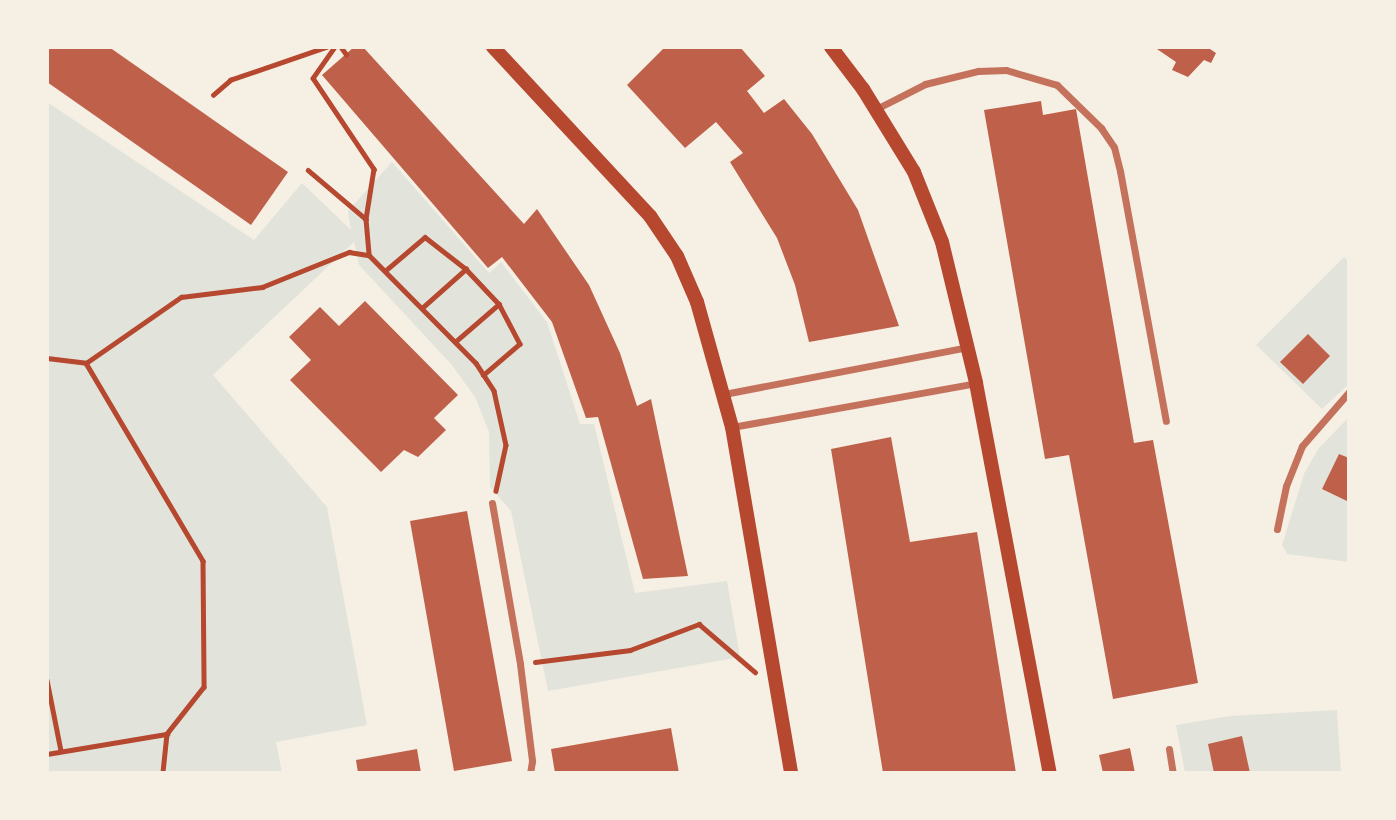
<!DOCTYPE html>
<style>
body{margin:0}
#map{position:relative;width:1396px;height:820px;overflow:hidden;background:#f6efe4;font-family:"Varela Round",sans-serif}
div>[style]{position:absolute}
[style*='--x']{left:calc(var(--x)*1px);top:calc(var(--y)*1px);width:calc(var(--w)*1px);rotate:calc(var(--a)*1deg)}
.green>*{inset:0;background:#e2e4dc}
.building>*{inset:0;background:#bf614a}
.path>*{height:4.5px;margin:-2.25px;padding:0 2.25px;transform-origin:2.25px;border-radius:2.25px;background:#b5482f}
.minor>*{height:7px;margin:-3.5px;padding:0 3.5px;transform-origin:3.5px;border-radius:3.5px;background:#c5725c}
.secondary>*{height:14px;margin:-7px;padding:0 7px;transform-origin:7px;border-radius:7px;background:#b5482f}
span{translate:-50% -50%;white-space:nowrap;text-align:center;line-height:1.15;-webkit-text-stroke:7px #f6efe4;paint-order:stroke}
.frame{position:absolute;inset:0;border:49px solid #f6efe4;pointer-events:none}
</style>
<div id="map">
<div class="green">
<i style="clip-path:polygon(47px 102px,254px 240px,302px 183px,351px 230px,348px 211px,392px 162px,489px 273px,501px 262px,547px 322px,580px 424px,594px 424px,635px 593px,727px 581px,740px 657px,548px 691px,511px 511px,490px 487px,489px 432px,475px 397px,451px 364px,359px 265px,354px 242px,213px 375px,327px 507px,367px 725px,276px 742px,282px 773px,47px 773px)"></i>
<i style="clip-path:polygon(1344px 257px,1349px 262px,1349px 384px,1322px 409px,1256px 345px)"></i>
<i style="clip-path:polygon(1349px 417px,1349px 562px,1287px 554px,1282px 545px,1304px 474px,1318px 449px)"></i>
<i style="clip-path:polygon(1337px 710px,1341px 773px,1185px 773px,1176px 725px,1230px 716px)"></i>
</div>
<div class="building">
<i style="clip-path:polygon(47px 47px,109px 47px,288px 172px,251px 225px,47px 82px)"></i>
<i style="clip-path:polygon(354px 47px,363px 47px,524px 224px,537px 209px,589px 285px,620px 353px,637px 406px,651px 399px,688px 576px,643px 579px,598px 417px,586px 418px,552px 322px,502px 257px,488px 268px,322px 75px)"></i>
<i style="clip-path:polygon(665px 47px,740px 47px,765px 76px,747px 91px,764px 113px,784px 99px,812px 134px,858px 210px,899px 326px,809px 342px,795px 285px,777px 238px,730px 162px,743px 153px,716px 122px,685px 148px,627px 85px)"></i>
<i style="clip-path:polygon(1154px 47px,1207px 47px,1216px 53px,1211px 63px,1204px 60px,1188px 77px,1172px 70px,1176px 62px)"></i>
<i style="clip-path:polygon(1041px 101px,1043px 115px,1076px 109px,1134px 443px,1153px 440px,1198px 683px,1113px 699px,1069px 455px,1045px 459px,984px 110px)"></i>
<i style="clip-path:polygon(365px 301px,458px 395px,434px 418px,446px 430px,418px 457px,404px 450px,381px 472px,290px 380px,311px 360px,289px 337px,320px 307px,339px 326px)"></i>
<i style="clip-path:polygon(1308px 334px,1330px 356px,1303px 384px,1280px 362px)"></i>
<i style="clip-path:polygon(891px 437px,910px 542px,977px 532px,1016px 773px,883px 773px,831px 449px)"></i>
<i style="clip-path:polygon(1339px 454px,1349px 458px,1349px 502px,1322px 489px)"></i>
<i style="clip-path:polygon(467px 511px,512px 761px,454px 771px,410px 521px)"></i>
<i style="clip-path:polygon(671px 728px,679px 773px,555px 773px,551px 749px)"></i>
<i style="clip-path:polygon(1242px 736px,1250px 773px,1214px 773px,1208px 744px)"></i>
<i style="clip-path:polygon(1130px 748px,1135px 773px,1103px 773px,1099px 755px)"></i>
<i style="clip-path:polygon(417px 749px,421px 773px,358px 773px,356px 760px)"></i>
</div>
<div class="path">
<i style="--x:335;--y:47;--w:38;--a:125"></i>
<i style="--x:313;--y:78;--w:110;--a:56.2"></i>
<i style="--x:374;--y:169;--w:51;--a:99.1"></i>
<i style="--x:341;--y:47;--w:9;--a:54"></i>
<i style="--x:213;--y:95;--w:23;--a:-41"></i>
<i style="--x:230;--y:80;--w:102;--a:-19"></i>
<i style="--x:308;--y:170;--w:76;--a:40.2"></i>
<i style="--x:366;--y:219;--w:36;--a:85"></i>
<i style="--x:385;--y:271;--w:52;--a:-40.4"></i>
<i style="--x:425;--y:237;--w:52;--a:38"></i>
<i style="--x:466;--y:269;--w:48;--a:46.7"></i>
<i style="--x:499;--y:304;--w:45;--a:62.3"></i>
<i style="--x:520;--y:344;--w:48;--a:139.3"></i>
<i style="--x:422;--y:308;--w:59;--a:-41.6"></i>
<i style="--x:455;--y:342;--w:58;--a:-40.8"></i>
<i style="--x:47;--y:358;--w:39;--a:7"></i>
<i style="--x:86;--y:363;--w:116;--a:-34.8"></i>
<i style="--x:181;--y:297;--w:82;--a:-7"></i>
<i style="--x:262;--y:287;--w:94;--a:-21.9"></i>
<i style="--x:349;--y:252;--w:20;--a:9"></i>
<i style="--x:369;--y:255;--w:152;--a:45.3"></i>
<i style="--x:476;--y:363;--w:33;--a:57"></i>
<i style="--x:494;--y:391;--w:55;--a:77.5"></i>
<i style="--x:506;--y:445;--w:47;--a:102.3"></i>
<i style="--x:86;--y:363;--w:230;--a:59.4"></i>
<i style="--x:203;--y:561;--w:126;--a:89.5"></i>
<i style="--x:204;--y:687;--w:60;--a:128.2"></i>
<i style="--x:167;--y:734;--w:39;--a:96"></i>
<i style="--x:535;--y:662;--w:96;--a:-7.2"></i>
<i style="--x:630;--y:650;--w:74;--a:-20.6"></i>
<i style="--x:699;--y:624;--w:74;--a:40.6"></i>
<i style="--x:47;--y:680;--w:72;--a:78.8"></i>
<i style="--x:47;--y:754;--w:122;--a:-9.5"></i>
</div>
<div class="minor">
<i style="--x:876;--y:109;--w:55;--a:-27"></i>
<i style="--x:925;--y:84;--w:55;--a:-13.8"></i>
<i style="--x:978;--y:71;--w:28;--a:-2"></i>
<i style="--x:1006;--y:70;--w:53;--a:16.4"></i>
<i style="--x:1057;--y:85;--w:62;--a:44.3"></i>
<i style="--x:1101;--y:128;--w:23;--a:56"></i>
<i style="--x:1114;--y:147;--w:25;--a:76"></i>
<i style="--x:1120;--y:171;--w:254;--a:79.6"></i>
<i style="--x:724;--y:394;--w:248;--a:-10.9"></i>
<i style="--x:732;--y:427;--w:248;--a:-10.2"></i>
<i style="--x:492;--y:503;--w:163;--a:80.1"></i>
<i style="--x:520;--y:664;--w:98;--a:82.9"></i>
<i style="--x:532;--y:761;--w:12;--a:99"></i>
<i style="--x:1277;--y:529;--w:44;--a:-78.2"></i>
<i style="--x:1286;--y:486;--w:43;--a:-68.2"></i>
<i style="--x:1302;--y:446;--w:72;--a:-49"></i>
<i style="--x:1169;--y:749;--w:24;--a:81"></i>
</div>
<div class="secondary">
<i style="--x:493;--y:47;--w:231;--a:47.1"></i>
<i style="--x:650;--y:216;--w:48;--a:56"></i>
<i style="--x:677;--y:256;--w:50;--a:66.5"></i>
<i style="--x:697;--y:302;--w:130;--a:74.4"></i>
<i style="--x:732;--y:427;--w:351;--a:80.3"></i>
<i style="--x:831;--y:47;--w:53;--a:52.7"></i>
<i style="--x:863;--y:89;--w:97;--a:58.4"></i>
<i style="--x:914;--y:172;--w:75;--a:68.2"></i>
<i style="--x:942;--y:242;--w:145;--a:76.4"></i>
<i style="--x:976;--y:383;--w:397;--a:79.3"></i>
</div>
<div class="frame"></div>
</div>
